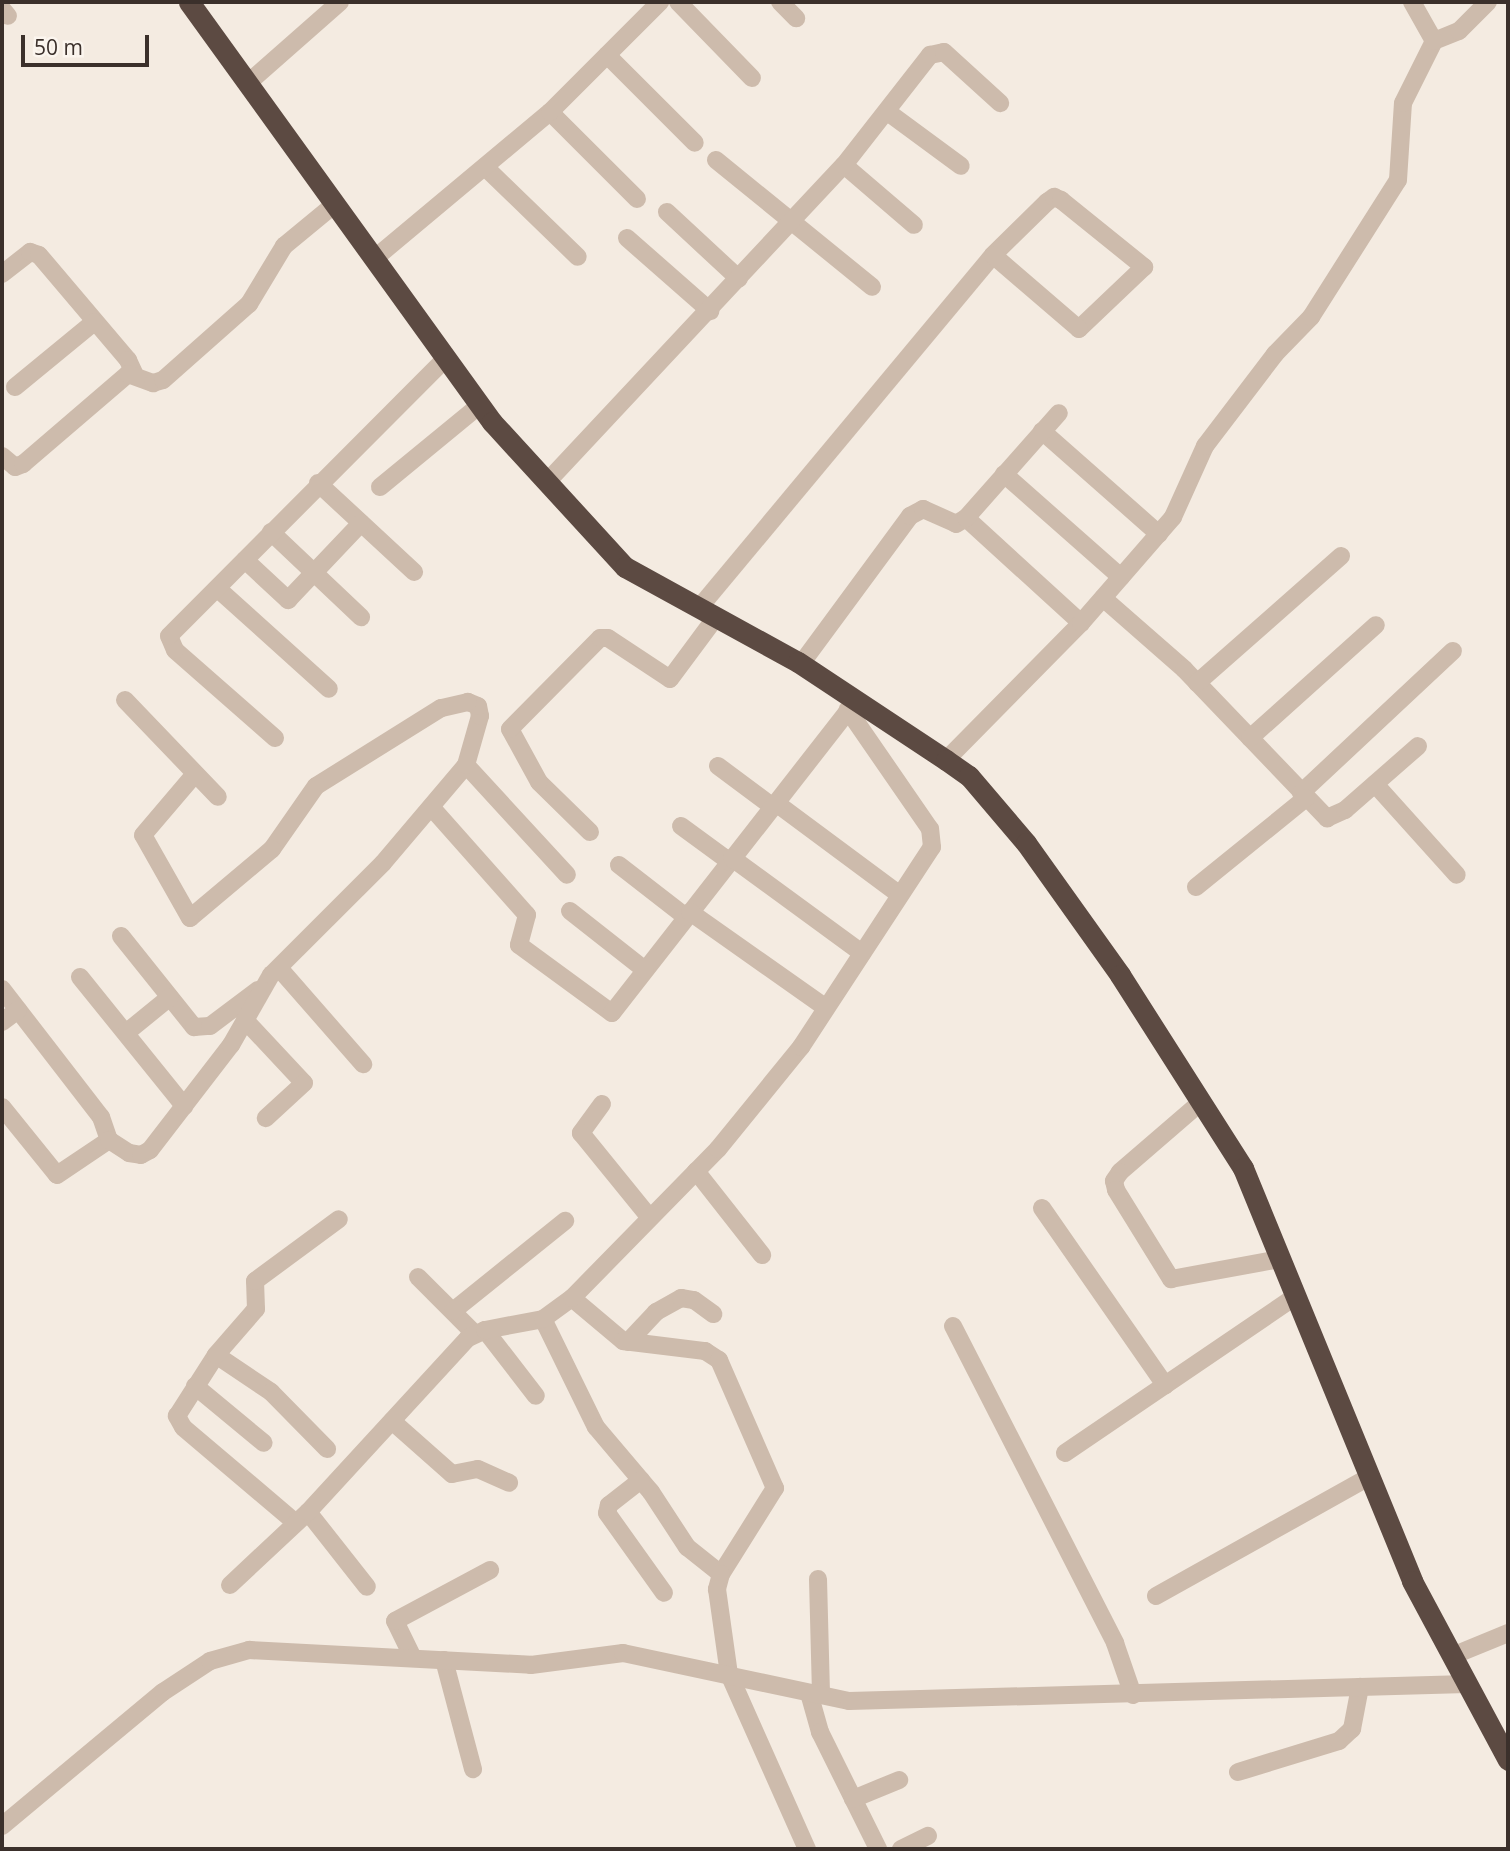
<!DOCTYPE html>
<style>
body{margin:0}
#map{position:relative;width:1510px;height:1851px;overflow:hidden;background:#f4ebe1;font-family:"Open Sans",sans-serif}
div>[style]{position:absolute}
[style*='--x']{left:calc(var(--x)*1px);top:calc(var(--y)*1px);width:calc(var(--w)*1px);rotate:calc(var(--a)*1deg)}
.minor>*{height:18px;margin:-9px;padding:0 9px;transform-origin:9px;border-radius:9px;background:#cdbbac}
.highway>*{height:21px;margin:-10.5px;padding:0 10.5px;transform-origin:10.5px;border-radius:10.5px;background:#5c4a42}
span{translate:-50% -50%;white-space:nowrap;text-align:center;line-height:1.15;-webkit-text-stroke:5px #fbf5ee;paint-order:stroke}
.frame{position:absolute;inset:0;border:4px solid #3b302b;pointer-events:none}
.scale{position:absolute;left:21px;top:35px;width:128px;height:32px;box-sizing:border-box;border:4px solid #3b302b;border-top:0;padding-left:9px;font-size:21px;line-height:24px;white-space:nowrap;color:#3b302b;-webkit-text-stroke:5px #fbf5ee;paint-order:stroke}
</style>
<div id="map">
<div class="minor">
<i style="--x:678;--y:2;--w:106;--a:45.8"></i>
<i style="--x:780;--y:2;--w:23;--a:45"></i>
<i style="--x:2;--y:9;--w:9;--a:49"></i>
<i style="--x:1434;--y:41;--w:27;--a:-22"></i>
<i style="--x:1459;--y:31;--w:41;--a:-45"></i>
<i style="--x:607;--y:55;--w:124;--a:45"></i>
<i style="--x:247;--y:84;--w:124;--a:-41.4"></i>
<i style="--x:550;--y:112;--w:123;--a:45"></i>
<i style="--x:889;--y:113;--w:89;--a:36.4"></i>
<i style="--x:716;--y:160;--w:201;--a:39.1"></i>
<i style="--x:844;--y:165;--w:92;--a:40.6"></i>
<i style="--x:485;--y:167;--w:129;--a:44.1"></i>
<i style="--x:667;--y:212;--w:98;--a:42.9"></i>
<i style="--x:627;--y:238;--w:111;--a:41.3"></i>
<i style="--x:374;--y:259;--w:229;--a:-39.9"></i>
<i style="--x:550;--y:112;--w:156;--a:-45"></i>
<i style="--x:2;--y:274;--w:36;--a:-38"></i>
<i style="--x:30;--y:252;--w:9;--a:18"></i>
<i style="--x:39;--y:255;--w:138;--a:49.7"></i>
<i style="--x:128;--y:360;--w:14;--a:65"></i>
<i style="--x:15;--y:387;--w:102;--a:-39.4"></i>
<i style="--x:1042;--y:431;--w:156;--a:41.4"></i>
<i style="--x:2;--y:456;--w:17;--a:40"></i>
<i style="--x:15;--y:467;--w:9;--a:-21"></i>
<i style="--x:23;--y:464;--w:138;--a:-40.6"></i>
<i style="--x:128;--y:374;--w:27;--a:20"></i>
<i style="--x:153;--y:383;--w:10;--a:-17"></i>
<i style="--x:163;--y:380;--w:115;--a:-41.5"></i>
<i style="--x:249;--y:304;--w:68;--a:-58.9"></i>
<i style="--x:284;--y:246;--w:66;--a:-39.5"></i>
<i style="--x:1004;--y:474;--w:156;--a:41.4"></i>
<i style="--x:547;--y:482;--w:434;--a:-46.9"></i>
<i style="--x:844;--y:165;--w:140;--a:-52"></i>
<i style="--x:930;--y:55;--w:14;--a:-12"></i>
<i style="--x:944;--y:52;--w:76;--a:42.3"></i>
<i style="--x:318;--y:483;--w:131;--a:42.8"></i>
<i style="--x:380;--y:487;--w:129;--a:-39.4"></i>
<i style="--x:966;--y:518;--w:156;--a:42.4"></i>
<i style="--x:271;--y:532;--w:124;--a:43.4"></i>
<i style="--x:245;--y:560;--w:59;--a:42.9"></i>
<i style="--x:288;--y:600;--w:106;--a:-46.5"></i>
<i style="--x:218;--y:589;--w:149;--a:42"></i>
<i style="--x:1103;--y:598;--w:108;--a:41.2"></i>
<i style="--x:1184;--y:669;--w:207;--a:46.2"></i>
<i style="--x:1327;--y:818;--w:20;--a:-24"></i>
<i style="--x:1345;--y:810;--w:97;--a:-41.2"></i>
<i style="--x:699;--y:608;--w:459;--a:-50.2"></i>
<i style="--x:993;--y:255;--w:76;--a:-44.5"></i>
<i style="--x:1047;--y:202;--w:9;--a:-36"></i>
<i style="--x:1054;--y:197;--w:8;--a:23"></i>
<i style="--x:1061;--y:200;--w:107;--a:38.9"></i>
<i style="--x:1144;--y:267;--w:90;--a:136.4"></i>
<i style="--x:1079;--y:329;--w:113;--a:-139.3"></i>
<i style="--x:801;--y:664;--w:184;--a:-53.6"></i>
<i style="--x:910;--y:516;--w:15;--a:-28"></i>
<i style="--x:923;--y:509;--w:36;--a:24"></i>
<i style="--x:956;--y:524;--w:12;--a:-31"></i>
<i style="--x:966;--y:518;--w:140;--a:-48.5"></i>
<i style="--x:1197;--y:683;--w:192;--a:-41.4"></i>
<i style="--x:125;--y:700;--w:134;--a:46.2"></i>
<i style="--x:275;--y:738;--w:133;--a:-138.7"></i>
<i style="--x:175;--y:650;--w:15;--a:-113"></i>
<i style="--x:169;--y:636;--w:392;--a:-45.1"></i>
<i style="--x:1250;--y:738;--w:169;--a:-41.9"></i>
<i style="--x:946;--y:760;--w:192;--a:-45.4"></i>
<i style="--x:1081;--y:623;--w:140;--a:-49"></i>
<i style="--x:1173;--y:517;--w:78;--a:-65.7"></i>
<i style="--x:1205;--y:446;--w:116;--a:-52.7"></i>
<i style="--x:1275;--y:354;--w:52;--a:-45.8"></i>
<i style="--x:1311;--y:317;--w:162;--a:-57.6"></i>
<i style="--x:1398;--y:180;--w:77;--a:-86.3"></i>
<i style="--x:1403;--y:103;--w:69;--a:-63.4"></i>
<i style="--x:1434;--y:41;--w:45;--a:-119.4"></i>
<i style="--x:466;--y:765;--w:149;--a:47.4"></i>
<i style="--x:718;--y:766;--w:69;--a:36.7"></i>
<i style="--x:1375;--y:784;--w:122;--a:48"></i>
<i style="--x:1301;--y:793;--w:208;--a:-43.1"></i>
<i style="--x:776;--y:803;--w:154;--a:36.6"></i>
<i style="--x:432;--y:808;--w:143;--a:48.4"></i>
<i style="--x:527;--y:915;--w:31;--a:105"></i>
<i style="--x:519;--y:945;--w:115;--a:36.2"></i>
<i style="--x:612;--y:1013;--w:393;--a:-52"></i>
<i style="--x:681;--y:826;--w:61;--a:36.3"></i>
<i style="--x:590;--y:832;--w:71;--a:-135.6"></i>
<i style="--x:539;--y:782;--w:60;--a:-118.7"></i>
<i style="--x:510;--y:729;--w:128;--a:-45.3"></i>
<i style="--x:600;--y:638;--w:8;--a:0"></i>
<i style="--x:608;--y:638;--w:74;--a:33.5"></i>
<i style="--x:670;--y:679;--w:77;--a:-53.4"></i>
<i style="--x:732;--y:858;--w:161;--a:36.2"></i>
<i style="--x:619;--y:865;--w:85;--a:37.8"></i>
<i style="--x:1196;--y:887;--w:141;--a:-39"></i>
<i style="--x:570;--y:911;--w:95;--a:38.2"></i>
<i style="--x:690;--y:912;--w:166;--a:35.2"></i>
<i style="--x:121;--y:936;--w:117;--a:51.3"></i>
<i style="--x:194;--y:1027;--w:16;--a:-4"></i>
<i style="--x:210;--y:1026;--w:60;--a:-36.9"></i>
<i style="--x:279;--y:968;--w:128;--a:48.8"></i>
<i style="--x:80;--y:977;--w:166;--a:51.1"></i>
<i style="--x:2;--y:989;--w:162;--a:52.3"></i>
<i style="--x:101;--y:1117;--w:24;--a:71"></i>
<i style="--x:245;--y:1020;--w:86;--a:46.9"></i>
<i style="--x:304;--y:1083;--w:52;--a:137.4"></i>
<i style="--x:2;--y:1022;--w:20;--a:-37"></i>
<i style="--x:127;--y:1032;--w:55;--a:-39.1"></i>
<i style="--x:1201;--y:1102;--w:107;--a:139.2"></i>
<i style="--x:1120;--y:1172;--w:11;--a:124"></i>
<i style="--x:1114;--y:1181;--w:9;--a:77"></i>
<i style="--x:1116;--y:1190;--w:105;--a:58.3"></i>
<i style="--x:1171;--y:1279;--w:111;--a:-10.4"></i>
<i style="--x:602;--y:1104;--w:36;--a:126"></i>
<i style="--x:581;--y:1133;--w:109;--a:50.9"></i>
<i style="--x:2;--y:1107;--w:87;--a:51"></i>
<i style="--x:57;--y:1175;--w:63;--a:-33.9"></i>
<i style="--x:109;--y:1140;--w:24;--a:33"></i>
<i style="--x:129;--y:1153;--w:12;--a:9"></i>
<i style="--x:141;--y:1155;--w:10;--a:-29"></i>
<i style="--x:150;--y:1150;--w:133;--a:-52.4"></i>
<i style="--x:231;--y:1045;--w:81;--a:-60.3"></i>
<i style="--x:271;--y:975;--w:158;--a:-45"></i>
<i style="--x:383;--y:863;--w:128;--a:-49.7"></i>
<i style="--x:466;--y:765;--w:51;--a:-74.1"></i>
<i style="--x:480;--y:716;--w:10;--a:-101"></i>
<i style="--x:478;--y:706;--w:11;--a:-158"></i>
<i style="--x:468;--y:702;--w:28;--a:167"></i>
<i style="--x:441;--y:708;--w:147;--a:148"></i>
<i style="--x:316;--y:786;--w:77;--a:124.9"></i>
<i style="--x:272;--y:849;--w:107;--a:139.9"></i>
<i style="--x:190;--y:918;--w:95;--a:-119.5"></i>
<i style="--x:143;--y:835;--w:79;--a:-49.6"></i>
<i style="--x:696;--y:1171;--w:107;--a:51.8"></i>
<i style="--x:1042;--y:1208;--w:216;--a:55.2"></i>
<i style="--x:418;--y:1277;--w:79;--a:45"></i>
<i style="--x:572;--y:1298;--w:67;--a:40.1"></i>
<i style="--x:623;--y:1341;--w:83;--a:7"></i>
<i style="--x:705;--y:1351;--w:17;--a:33"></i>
<i style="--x:719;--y:1360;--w:140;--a:66.4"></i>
<i style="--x:775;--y:1488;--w:102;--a:122.1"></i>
<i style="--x:453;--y:1311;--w:144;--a:-38.8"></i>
<i style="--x:543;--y:1319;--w:120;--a:63.9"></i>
<i style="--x:596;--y:1427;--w:85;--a:49.8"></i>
<i style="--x:651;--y:1492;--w:66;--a:56.8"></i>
<i style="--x:687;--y:1547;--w:43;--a:38.5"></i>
<i style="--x:721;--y:1574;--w:16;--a:105"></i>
<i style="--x:717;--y:1589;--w:86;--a:82"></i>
<i style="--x:729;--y:1674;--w:192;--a:66"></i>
<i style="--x:953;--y:1326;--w:356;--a:62.9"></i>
<i style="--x:1115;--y:1643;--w:55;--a:70.9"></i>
<i style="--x:485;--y:1330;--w:83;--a:52.3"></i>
<i style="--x:628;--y:1342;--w:41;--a:-47"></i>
<i style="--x:656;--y:1312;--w:29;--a:-29"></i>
<i style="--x:681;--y:1298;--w:13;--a:9"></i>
<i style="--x:694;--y:1300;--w:24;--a:36"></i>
<i style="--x:216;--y:1355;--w:66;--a:33.9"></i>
<i style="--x:271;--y:1392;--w:80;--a:45.5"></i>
<i style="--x:195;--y:1386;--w:89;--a:39.6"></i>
<i style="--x:392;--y:1421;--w:80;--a:41.5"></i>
<i style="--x:452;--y:1474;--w:26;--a:-11"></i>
<i style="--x:478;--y:1469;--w:34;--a:24"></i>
<i style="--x:1065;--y:1453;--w:279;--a:-34.2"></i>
<i style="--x:641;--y:1480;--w:41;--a:142"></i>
<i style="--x:609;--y:1505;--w:8;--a:104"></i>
<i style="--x:607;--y:1513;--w:98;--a:54.5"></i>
<i style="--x:308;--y:1512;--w:95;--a:51.8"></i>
<i style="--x:296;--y:1523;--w:148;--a:-139.7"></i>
<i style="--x:183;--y:1427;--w:13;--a:-119"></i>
<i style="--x:177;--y:1416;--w:72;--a:-57.4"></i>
<i style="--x:216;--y:1355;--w:61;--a:-49"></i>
<i style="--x:256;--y:1309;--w:28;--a:-92"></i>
<i style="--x:255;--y:1281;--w:104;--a:-36.4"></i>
<i style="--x:818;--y:1579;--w:116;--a:88.5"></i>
<i style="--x:230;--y:1585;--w:107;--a:-43.1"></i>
<i style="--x:308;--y:1512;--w:236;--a:-47.4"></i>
<i style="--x:468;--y:1338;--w:19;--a:-25"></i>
<i style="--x:485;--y:1330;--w:59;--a:-10.7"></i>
<i style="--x:543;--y:1319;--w:36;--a:-36"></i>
<i style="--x:572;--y:1298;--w:209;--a:-45.6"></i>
<i style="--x:718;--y:1149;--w:132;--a:-50.9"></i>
<i style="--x:801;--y:1047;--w:239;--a:-56.8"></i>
<i style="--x:932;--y:847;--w:18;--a:-96"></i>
<i style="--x:930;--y:829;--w:145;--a:-124.6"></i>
<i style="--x:1156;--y:1596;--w:246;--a:-29.2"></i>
<i style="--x:1452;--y:1656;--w:61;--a:-22.3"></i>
<i style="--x:413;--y:1658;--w:41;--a:-115.9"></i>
<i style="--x:395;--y:1621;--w:108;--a:-28.2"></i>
<i style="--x:444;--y:1660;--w:113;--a:75.1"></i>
<i style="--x:809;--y:1693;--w:41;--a:74.2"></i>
<i style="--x:820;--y:1732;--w:131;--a:63.6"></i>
<i style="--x:1238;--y:1772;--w:106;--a:-17.1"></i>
<i style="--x:1339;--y:1741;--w:18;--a:-43"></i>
<i style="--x:1352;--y:1729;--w:43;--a:-79.2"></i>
<i style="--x:853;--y:1799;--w:50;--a:-22.4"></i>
<i style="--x:2;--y:1826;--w:209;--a:-39.8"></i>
<i style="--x:163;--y:1692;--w:56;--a:-33.4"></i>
<i style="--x:210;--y:1661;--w:41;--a:-15.8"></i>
<i style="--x:249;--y:1650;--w:282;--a:3"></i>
<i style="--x:531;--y:1665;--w:93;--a:-7.4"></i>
<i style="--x:623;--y:1653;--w:231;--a:12"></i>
<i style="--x:849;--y:1701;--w:618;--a:-1.58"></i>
<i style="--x:901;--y:1849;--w:30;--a:-26"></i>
</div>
<div class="highway">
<i style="--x:189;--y:2;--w:518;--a:54.19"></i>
<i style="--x:492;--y:422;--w:197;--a:47.5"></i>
<i style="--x:625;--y:567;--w:197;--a:28.8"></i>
<i style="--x:798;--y:662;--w:178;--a:33.5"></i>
<i style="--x:946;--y:760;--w:28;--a:35"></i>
<i style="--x:969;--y:776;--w:88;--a:49.6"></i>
<i style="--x:1026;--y:843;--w:162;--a:54.5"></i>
<i style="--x:1120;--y:975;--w:229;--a:57.5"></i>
<i style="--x:1243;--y:1168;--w:446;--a:67.7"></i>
<i style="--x:1412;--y:1581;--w:203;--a:61.8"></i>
</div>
<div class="frame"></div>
<div class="scale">50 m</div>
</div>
